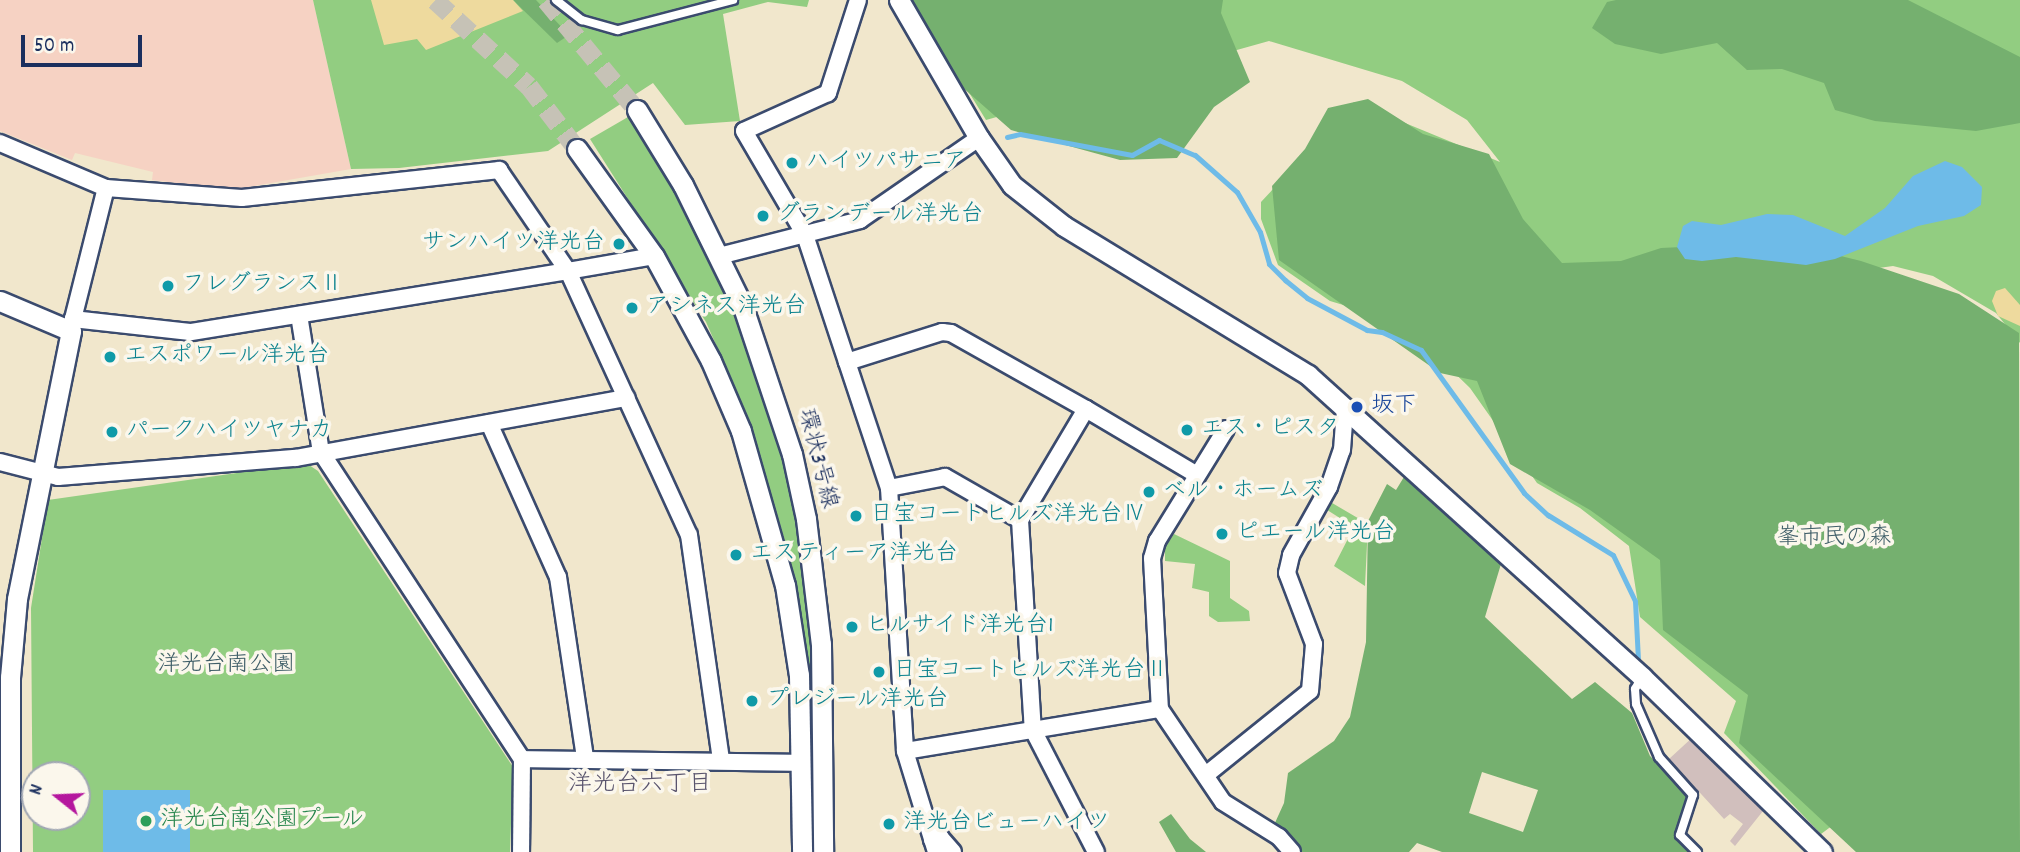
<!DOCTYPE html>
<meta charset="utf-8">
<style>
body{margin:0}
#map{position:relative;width:2020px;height:852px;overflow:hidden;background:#f1e7cc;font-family:Dekko,"Klee One",sans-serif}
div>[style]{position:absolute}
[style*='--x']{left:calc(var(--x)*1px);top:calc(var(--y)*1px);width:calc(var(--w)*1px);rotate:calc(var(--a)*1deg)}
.built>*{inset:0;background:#f6d2c3}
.industrial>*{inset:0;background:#d1bfbd}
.green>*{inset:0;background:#92cd81}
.forest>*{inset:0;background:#75b06f}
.sand>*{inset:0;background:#eeda9e}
.water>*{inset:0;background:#6ebbe8}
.stream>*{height:5px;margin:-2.5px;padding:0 2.5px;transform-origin:2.5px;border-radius:2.5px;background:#6ebbe8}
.tertiary-tunnel>*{height:19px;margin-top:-9.5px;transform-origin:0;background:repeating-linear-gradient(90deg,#c6c2b6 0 19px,transparent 0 29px)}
.roads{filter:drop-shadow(2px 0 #3b4b6e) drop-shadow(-2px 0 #3b4b6e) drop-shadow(0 2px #3b4b6e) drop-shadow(0 -2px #3b4b6e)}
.service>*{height:8px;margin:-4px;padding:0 4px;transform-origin:4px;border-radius:4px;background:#fff}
.minor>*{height:16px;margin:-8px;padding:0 8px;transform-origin:8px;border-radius:8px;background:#fff}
.tertiary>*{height:19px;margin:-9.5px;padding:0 9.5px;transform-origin:9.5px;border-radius:9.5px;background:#fff}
.dots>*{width:19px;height:19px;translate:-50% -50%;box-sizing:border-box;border:4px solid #fbf7ec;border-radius:50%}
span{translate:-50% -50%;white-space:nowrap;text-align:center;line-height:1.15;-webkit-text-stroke:7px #fbf7ec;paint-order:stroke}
.culture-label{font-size:23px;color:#0d838f}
.left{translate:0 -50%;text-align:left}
.right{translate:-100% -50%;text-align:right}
.transit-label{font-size:23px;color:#164399}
.street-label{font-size:23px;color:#1b2f5e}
.park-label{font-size:23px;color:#3f5e68}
.leisure-label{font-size:23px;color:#27864d}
.neighbourhood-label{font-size:24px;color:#59546d}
.north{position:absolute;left:21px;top:761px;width:70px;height:70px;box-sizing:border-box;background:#fbf7ec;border:2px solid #a1a7b3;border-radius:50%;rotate:288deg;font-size:19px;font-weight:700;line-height:28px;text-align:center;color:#1b2f5e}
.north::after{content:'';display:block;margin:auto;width:24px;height:32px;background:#b5179e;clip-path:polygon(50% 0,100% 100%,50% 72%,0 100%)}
.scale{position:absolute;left:21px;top:35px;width:121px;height:32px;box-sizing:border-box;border:4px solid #1b2f5e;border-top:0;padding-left:9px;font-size:21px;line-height:24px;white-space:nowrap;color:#1b2f5e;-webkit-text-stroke:5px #fbf7ec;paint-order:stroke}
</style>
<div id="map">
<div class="built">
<i style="clip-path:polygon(0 0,313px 0,351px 169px,232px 190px,152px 180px,153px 172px,75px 153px,72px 160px,0 131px)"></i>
</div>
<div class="industrial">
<i style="clip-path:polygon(1694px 736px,1767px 806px,1735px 846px,1730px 841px,1743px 824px,1730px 814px,1724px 819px,1669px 759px)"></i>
</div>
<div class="green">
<i style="clip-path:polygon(313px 0,809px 0,807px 7px,768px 2px,723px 14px,740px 121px,685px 125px,653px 83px,548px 151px,399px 168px,351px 169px)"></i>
<i style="clip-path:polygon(912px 0,2020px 0,2020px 343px,1996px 313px,1933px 276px,1893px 266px,1785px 281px,1912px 766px,1821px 834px,1724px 733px,1736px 701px,1640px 617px,1629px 546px,1580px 508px,1537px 483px,1470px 388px,1403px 323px,1330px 301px,1278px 265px,1261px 219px,1261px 202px,1354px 102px,1500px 162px,1467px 120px,1402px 81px,1269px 41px,986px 120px)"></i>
<i style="clip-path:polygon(628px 117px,688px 210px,752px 357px,800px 520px,810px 591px,812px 668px,806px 669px,804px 633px,784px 538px,748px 418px,706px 322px,590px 139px)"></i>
<i style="clip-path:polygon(evenodd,306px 463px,318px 471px,513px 767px,510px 852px,33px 852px,31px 608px,48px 500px,306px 463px,35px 775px,77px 775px,77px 817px,35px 817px,35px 775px)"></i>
<i style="clip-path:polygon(1327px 500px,1368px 524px,1365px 586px,1334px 566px,1354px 527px,1324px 508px)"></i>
<i style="clip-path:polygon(1174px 534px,1230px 561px,1230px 598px,1249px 611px,1250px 621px,1218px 622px,1209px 616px,1209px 592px,1192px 588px,1195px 564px,1165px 561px,1165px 547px)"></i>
</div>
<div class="forest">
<i style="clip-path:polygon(513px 0,536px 0,569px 35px,557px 43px)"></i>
<i style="clip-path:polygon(902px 0,1223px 0,1221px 13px,1250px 82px,1214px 107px,1177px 158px,1120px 160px,1011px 130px,945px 72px)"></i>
<i style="clip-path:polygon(1616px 0,1908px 0,2020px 57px,2020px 123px,1976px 131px,1875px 121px,1835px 110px,1824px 83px,1782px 69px,1747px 70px,1717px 43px,1661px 54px,1615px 44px,1592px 28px,1607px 2px)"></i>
<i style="clip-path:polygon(1368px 99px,1423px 134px,1489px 154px,1523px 219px,1562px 263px,1621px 261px,1661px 248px,1784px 242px,1861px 261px,1959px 294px,2019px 333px,2020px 852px,1856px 852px,1739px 743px,1748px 695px,1663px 630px,1660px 560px,1590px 510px,1510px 464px,1477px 381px,1440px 373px,1279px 260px,1272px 186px,1305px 149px,1328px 108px)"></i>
<i style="clip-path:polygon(evenodd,1407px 472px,1501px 564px,1485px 617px,1572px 699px,1595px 682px,1632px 713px,1650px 756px,1688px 793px,1676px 832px,1690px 852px,1442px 852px,1417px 843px,1409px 852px,1301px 852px,1274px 825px,1284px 803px,1288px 773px,1334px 741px,1350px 717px,1366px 642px,1368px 521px,1387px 484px,1396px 490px,1407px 472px,1482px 772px,1538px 790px,1523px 832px,1469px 813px,1482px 772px)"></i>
<i style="clip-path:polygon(1171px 814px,1190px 839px,1206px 852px,1176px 852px,1159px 822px)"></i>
</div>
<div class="sand">
<i style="clip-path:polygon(371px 0,513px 0,523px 11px,426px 50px,417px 39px,384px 45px)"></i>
<i style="clip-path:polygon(2005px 288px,2020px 305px,2020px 326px,1998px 316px,1992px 301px,1996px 291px)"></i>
</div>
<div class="water">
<i style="clip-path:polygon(1945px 161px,1962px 167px,1982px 187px,1981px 205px,1964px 216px,1918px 226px,1835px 259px,1806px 265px,1736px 257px,1702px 261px,1685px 259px,1677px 247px,1683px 226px,1692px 221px,1721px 225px,1767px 214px,1793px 215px,1845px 236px,1885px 208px,1913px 176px)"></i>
<i style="clip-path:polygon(103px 790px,190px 790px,190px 852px,103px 852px)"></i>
</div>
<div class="stream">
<i style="--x:1007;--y:137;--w:13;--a:-13"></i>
<i style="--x:1020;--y:134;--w:114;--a:10.6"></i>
<i style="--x:1132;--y:155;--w:31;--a:-29"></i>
<i style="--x:1159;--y:140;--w:39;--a:23"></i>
<i style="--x:1195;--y:155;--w:56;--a:41.4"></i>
<i style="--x:1237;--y:192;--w:46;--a:60.1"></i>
<i style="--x:1260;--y:232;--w:33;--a:74"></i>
<i style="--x:1269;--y:264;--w:23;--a:45"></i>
<i style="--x:1285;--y:280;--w:28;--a:39"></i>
<i style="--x:1307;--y:298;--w:68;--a:28.1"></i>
<i style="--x:1367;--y:330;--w:15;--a:8"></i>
<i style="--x:1382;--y:332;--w:43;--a:24.8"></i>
<i style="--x:1421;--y:350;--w:176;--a:54.2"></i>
<i style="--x:1524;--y:493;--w:33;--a:43"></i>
<i style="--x:1548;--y:515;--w:76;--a:31.6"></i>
<i style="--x:1613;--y:555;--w:51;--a:64.4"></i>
<i style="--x:1635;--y:601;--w:59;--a:87.1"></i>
</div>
<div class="tertiary-tunnel">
<i style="--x:435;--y:0;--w:127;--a:42.5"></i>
<i style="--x:529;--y:86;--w:79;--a:52.7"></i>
<i style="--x:546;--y:0;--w:143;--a:50.4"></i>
</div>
<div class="roads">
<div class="service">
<i style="--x:556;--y:0;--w:33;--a:38"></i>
<i style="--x:582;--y:20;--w:37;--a:16"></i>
<i style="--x:618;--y:30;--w:119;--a:-14.6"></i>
<i style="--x:1642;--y:677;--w:14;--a:120"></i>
<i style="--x:1635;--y:689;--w:15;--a:86"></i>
<i style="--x:1636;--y:704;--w:58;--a:66.5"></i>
<i style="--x:1659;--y:757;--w:51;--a:48.2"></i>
<i style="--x:1693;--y:795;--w:42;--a:108"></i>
<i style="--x:1680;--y:835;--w:24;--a:45"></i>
</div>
<div class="minor">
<i style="--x:858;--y:0;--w:98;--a:107.9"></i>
<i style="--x:828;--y:93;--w:92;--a:155.7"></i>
<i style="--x:744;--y:131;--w:121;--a:59.6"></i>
<i style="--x:805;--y:235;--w:134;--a:71.7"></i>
<i style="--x:847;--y:362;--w:100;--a:-17.5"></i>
<i style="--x:942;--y:332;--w:9;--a:6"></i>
<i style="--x:951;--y:333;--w:155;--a:29.4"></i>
<i style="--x:1086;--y:409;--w:129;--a:120.7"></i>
<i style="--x:1020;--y:520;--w:210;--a:86.5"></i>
<i style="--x:1033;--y:730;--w:137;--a:62.7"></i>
<i style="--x:0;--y:143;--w:115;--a:23"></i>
<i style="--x:654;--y:256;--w:87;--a:170.1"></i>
<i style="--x:568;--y:271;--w:290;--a:65.4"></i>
<i style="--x:689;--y:535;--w:228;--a:81.9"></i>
<i style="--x:719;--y:256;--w:146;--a:-14.3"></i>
<i style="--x:860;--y:220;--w:145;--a:-34.6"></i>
<i style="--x:299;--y:315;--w:139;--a:80.9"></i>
<i style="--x:321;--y:452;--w:367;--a:56.8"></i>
<i style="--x:522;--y:759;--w:93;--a:90.6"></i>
<i style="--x:71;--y:331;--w:12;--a:-81"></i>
<i style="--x:73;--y:319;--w:135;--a:-75.9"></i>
<i style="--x:106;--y:188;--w:136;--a:4.2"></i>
<i style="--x:242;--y:198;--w:259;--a:-6.2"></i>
<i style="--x:499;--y:170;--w:122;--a:55.7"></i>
<i style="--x:568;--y:271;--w:383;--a:170.8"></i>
<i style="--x:190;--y:332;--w:118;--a:-173.7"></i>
<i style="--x:847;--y:362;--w:133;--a:71.6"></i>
<i style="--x:889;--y:488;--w:263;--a:86.5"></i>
<i style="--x:905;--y:751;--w:106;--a:72.9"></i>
<i style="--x:1086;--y:409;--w:129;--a:30.7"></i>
<i style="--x:489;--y:423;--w:169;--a:65.9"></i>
<i style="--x:558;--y:577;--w:183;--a:81.5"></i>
<i style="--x:1226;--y:429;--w:132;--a:121.6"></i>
<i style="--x:1157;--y:541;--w:18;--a:106"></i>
<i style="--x:1152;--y:558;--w:151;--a:87"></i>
<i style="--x:1160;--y:709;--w:112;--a:55.9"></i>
<i style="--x:1223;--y:802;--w:66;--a:32"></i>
<i style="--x:1279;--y:837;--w:20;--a:49"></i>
<i style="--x:0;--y:462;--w:60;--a:14.5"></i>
<i style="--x:58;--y:477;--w:239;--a:-4.6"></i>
<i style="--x:296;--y:458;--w:336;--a:-10.3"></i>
<i style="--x:889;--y:488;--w:57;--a:-11.1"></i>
<i style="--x:945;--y:477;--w:86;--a:29.8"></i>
<i style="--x:905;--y:751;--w:258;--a:-9.4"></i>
<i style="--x:522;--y:759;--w:280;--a:0.8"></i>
<i style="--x:1207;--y:774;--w:132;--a:-38.9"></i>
<i style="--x:1310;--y:691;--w:47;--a:-85.1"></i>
<i style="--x:1314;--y:644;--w:76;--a:-110.8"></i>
<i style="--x:1287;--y:573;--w:18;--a:-77"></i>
<i style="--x:1291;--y:555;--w:78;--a:-60.8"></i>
<i style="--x:1329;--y:487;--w:39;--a:-71"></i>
<i style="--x:1342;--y:450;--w:41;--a:-85.8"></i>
<i style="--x:932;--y:840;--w:9;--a:-21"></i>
<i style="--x:940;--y:837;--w:20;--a:49"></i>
</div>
<div class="tertiary">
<i style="--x:899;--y:0;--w:160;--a:59.9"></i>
<i style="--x:979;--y:138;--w:57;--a:54.9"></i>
<i style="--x:1012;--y:185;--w:66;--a:38.3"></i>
<i style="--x:1064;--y:226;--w:286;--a:31.4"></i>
<i style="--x:1308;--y:375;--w:450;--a:42.1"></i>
<i style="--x:1642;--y:677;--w:251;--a:44.2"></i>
<i style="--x:637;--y:110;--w:88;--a:58.5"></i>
<i style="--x:683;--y:185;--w:136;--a:63.8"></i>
<i style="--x:743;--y:307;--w:155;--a:71.6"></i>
<i style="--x:792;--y:454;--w:66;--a:77.8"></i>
<i style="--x:806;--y:519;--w:126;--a:83.2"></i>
<i style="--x:821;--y:644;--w:208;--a:89.4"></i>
<i style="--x:577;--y:149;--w:132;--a:54.3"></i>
<i style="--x:654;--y:256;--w:119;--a:61.5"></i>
<i style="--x:711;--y:361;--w:76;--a:66.8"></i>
<i style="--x:741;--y:431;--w:160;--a:74.1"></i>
<i style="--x:785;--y:585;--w:91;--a:81.2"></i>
<i style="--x:799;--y:675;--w:177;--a:89"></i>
<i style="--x:0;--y:301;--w:77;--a:22.9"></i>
<i style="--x:71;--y:331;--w:273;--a:101.4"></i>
<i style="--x:17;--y:599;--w:78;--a:95.1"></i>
<i style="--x:10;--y:677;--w:175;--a:90"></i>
</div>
</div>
<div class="dots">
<i style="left:792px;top:163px;background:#0f9aa8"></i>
<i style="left:763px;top:216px;background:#0f9aa8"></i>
<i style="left:619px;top:244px;background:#0f9aa8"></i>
<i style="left:168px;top:286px;background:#0f9aa8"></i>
<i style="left:632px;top:308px;background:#0f9aa8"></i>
<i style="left:110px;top:357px;background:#0f9aa8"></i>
<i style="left:1357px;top:407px;background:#1a4fb4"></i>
<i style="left:1187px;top:430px;background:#0f9aa8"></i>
<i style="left:112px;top:432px;background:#0f9aa8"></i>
<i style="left:1149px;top:492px;background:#0f9aa8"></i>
<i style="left:856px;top:516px;background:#0f9aa8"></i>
<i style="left:1222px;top:534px;background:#0f9aa8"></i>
<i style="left:736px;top:555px;background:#0f9aa8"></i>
<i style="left:852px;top:627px;background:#0f9aa8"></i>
<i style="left:879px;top:672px;background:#0f9aa8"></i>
<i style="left:752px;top:701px;background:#0f9aa8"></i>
<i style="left:146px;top:821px;background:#2e9e5b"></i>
<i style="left:889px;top:824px;background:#0f9aa8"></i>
</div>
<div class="culture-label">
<span class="left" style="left:806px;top:163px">ハイツパサニア</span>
<span class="left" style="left:777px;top:216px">グランデール洋光台</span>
<span class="right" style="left:605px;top:244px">サンハイツ洋光台</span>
<span class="left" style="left:182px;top:286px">フレグランスⅡ</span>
<span class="left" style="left:646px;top:308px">アシネス洋光台</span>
<span class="left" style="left:124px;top:357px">エスポワール洋光台</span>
<span class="left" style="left:1201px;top:430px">エス・ピスタ</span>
<span class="left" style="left:126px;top:432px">パークハイツヤナカ</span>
<span class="left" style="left:1163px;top:492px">ベル・ホームズ</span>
<span class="left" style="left:870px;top:516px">日宝コートヒルズ洋光台Ⅳ</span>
<span class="left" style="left:1236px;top:534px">ピエール洋光台</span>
<span class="left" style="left:750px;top:555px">エスティーア洋光台</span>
<span class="left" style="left:866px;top:627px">ヒルサイド洋光台1</span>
<span class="left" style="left:893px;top:672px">日宝コートヒルズ洋光台Ⅱ</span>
<span class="left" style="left:766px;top:701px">プレジール洋光台</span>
<span class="left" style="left:903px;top:824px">洋光台ビューハイツ</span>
</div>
<div class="transit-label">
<span class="left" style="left:1371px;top:407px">坂下</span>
</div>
<div class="street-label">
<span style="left:816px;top:459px;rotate:76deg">環状3号線</span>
</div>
<div class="park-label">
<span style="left:1834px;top:539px">峯市民の森</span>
<span style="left:226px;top:666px">洋光台南公園</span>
</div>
<div class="leisure-label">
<span class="left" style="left:160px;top:821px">洋光台南公園プール</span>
</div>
<div class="neighbourhood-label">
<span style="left:640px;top:786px">洋光台六丁目</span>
</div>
<div class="north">N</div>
<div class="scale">50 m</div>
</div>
